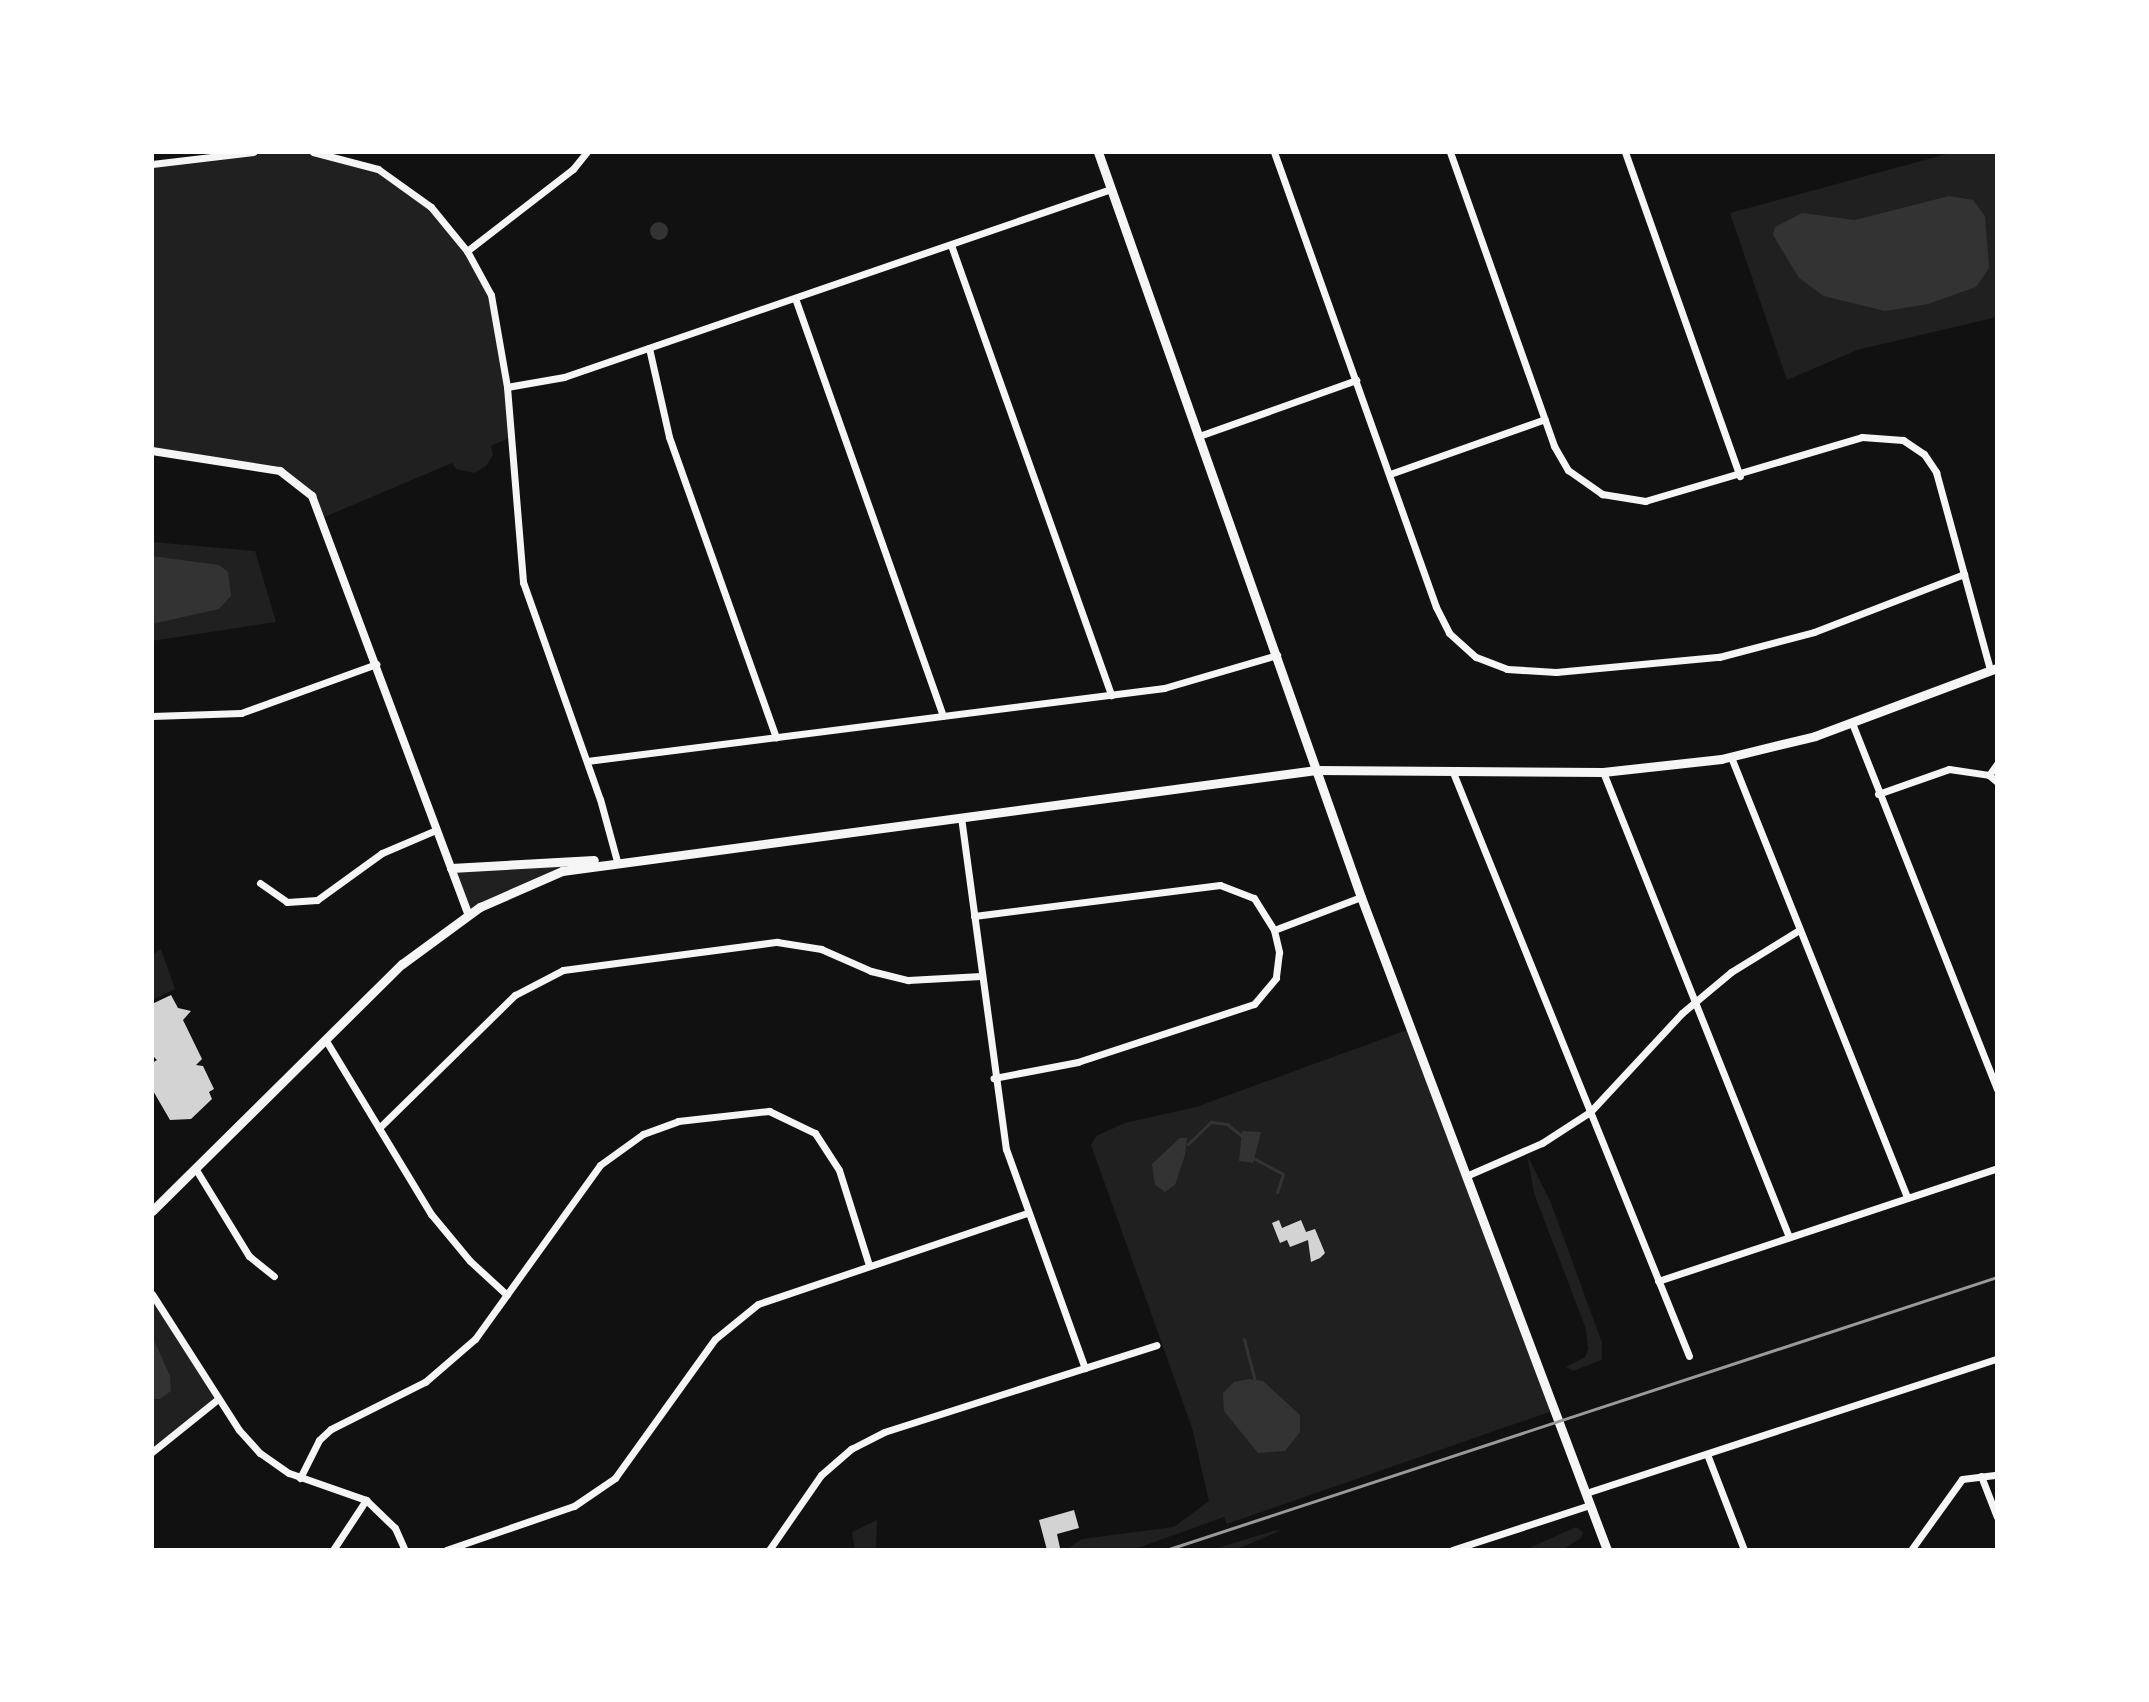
<!DOCTYPE html>
<style>
body{margin:0}
#map{position:relative;width:2149px;height:1702px;overflow:hidden;background:#111;font-family:Raleway,sans-serif}
div>[style]{position:absolute}
[style*='--x']{left:calc(var(--x)*1px);top:calc(var(--y)*1px);width:calc(var(--w)*1px);rotate:calc(var(--a)*1deg)}
.green>*{inset:0;background:#202020}
.water>*{inset:0;background:#333}
.round{border-radius:50%}
.stream>*{height:3px;margin:-1.5px;padding:0 1.5px;transform-origin:1.5px;border-radius:1.5px;background:#333}
.building>*{inset:0;background:#d3d3d3}
.minor>*{height:7px;margin:-3.5px;padding:0 3.5px;transform-origin:3.5px;border-radius:3.5px;background:#f5f5f5}
.tertiary>*{height:8px;margin:-4px;padding:0 4px;transform-origin:4px;border-radius:4px;background:#f5f5f5}
.secondary>*{height:9px;margin:-4.5px;padding:0 4.5px;transform-origin:4.5px;border-radius:4.5px;background:#f5f5f5}
.rail>*{height:3px;margin:-1.5px;padding:0 1.5px;transform-origin:1.5px;border-radius:1.5px;background:#9a9a9a}
span{translate:-50% -50%;white-space:nowrap;text-align:center;line-height:1.15;-webkit-text-stroke:6px #fff;paint-order:stroke}
.frame{position:absolute;inset:0;border:154px solid #fff;pointer-events:none}
</style>
<div id="map">
<div class="green">
<i style="clip-path:polygon(253px 152px,313px 152px,368px 164px,431px 207px,467px 251px,499px 318px,507px 387px,509px 438px,491px 446px,493px 455px,486px 466px,474px 473px,456px 469px,452px 463px,322px 518px,312px 496px,280px 471px,152px 451px,152px 164px)"></i>
<i style="clip-path:polygon(1954px 152px,1997px 152px,1997px 317px,1857px 350px,1787px 380px,1730px 213px)"></i>
<i style="clip-path:polygon(152px 542px,255px 551px,276px 622px,152px 641px)"></i>
<i style="clip-path:polygon(556px 860px,617px 861px,562px 871px,468px 914px,451px 868px)"></i>
<i style="clip-path:polygon(161px 949px,175px 989px,152px 1000px,152px 955px)"></i>
<i style="clip-path:polygon(1410px 1029px,1555px 1410px,1227px 1524px,1224px 1517px,1132px 1550px,1066px 1550px,1082px 1539px,1174px 1527px,1209px 1501px,1192px 1428px,1091px 1145px,1096px 1136px,1125px 1123px,1196px 1107px)"></i>
<i style="clip-path:polygon(1527px 1155px,1551px 1203px,1602px 1343px,1602px 1360px,1573px 1371px,1566px 1367px,1585px 1357px,1588px 1349px,1586px 1329px,1534px 1193px)"></i>
<i style="clip-path:polygon(152px 1294px,218px 1399px,152px 1452px)"></i>
<i style="clip-path:polygon(877px 1520px,876px 1550px,855px 1550px,852px 1532px)"></i>
<i style="clip-path:polygon(1576px 1527px,1583px 1532px,1581px 1538px,1562px 1550px,1525px 1550px)"></i>
<i style="clip-path:polygon(1282px 1530px,1235px 1550px,1211px 1550px,1273px 1531px)"></i>
</div>
<div class="water">
<i style="clip-path:polygon(1949px 196px,1973px 200px,1985px 216px,1989px 268px,1976px 287px,1928px 304px,1885px 311px,1824px 296px,1799px 278px,1773px 235px,1775px 227px,1802px 213px,1855px 220px)"></i>
<i class="round" style="left:650px;top:222px;width:18px;height:18px"></i>
<i style="clip-path:polygon(152px 556px,219px 565px,228px 572px,231px 596px,219px 609px,152px 624px)"></i>
<i style="clip-path:polygon(1242px 1131px,1261px 1132px,1253px 1163px,1239px 1161px)"></i>
<i style="clip-path:polygon(1180px 1138px,1187px 1138px,1185px 1155px,1175px 1185px,1165px 1192px,1155px 1185px,1152px 1164px)"></i>
<i style="clip-path:polygon(152px 1336px,170px 1376px,171px 1391px,160px 1399px,152px 1399px)"></i>
<i style="clip-path:polygon(1249px 1379px,1263px 1381px,1300px 1415px,1300px 1432px,1285px 1451px,1258px 1453px,1224px 1411px,1223px 1393px,1234px 1382px)"></i>
</div>
<div class="stream">
<i style="--x:1188;--y:1144;--w:32;--a:-44"></i>
<i style="--x:1211;--y:1122;--w:16;--a:7"></i>
<i style="--x:1227;--y:1124;--w:21;--a:39"></i>
<i style="--x:1253;--y:1158;--w:34;--a:28"></i>
<i style="--x:1283;--y:1174;--w:19;--a:108"></i>
<i style="--x:1244;--y:1339;--w:43;--a:75.3"></i>
</div>
<div class="building">
<i style="clip-path:polygon(171px 995px,178px 1008px,191px 1011px,183px 1020px,202px 1059px,196px 1065px,203px 1066px,214px 1089px,209px 1092px,212px 1099px,191px 1119px,170px 1120px,152px 1089px,152px 1063px,157px 1060px,152px 1055px,152px 1004px)"></i>
<i style="clip-path:polygon(1279px 1220px,1282px 1228px,1301px 1220px,1306px 1232px,1315px 1229px,1325px 1253px,1320px 1258px,1311px 1262px,1308px 1240px,1290px 1247px,1287px 1240px,1280px 1243px,1272px 1223px)"></i>
<i style="clip-path:polygon(1074px 1510px,1079px 1528px,1057px 1534px,1060px 1548px,1047px 1550px,1039px 1520px)"></i>
</div>
<div class="minor">
<i style="--x:313;--y:152;--w:67;--a:14.7"></i>
<i style="--x:378;--y:169;--w:65;--a:35.6"></i>
<i style="--x:431;--y:207;--w:57;--a:50.7"></i>
<i style="--x:467;--y:251;--w:50;--a:61.4"></i>
<i style="--x:491;--y:295;--w:93;--a:80.1"></i>
<i style="--x:507;--y:387;--w:196;--a:85.3"></i>
<i style="--x:523;--y:582;--w:230;--a:70.5"></i>
<i style="--x:600;--y:799;--w:64;--a:74.7"></i>
<i style="--x:1274;--y:152;--w:483;--a:70.4"></i>
<i style="--x:1436;--y:607;--w:29;--a:63"></i>
<i style="--x:1449;--y:633;--w:36;--a:42"></i>
<i style="--x:1476;--y:657;--w:33;--a:21"></i>
<i style="--x:1507;--y:669;--w:49;--a:3.5"></i>
<i style="--x:1556;--y:672;--w:164;--a:-5.3"></i>
<i style="--x:1719;--y:657;--w:98;--a:-14.7"></i>
<i style="--x:1814;--y:632;--w:161;--a:-21.1"></i>
<i style="--x:1450;--y:152;--w:312;--a:70.5"></i>
<i style="--x:1554;--y:446;--w:28;--a:60"></i>
<i style="--x:1568;--y:470;--w:42;--a:35.2"></i>
<i style="--x:1602;--y:494;--w:44;--a:9.2"></i>
<i style="--x:1645;--y:501;--w:226;--a:-16.4"></i>
<i style="--x:1862;--y:437;--w:41;--a:4.2"></i>
<i style="--x:1903;--y:440;--w:25;--a:34"></i>
<i style="--x:1924;--y:454;--w:22;--a:56"></i>
<i style="--x:1936;--y:472;--w:205;--a:74.7"></i>
<i style="--x:1625;--y:152;--w:344;--a:70.5"></i>
<i style="--x:152;--y:164;--w:102;--a:-6.8"></i>
<i style="--x:951;--y:245;--w:478;--a:70.4"></i>
<i style="--x:467;--y:251;--w:134;--a:-37.7"></i>
<i style="--x:573;--y:169;--w:22;--a:-51"></i>
<i style="--x:795;--y:298;--w:443;--a:70.5"></i>
<i style="--x:649;--y:348;--w:91;--a:77.3"></i>
<i style="--x:669;--y:437;--w:319;--a:70.4"></i>
<i style="--x:507;--y:387;--w:58;--a:-10"></i>
<i style="--x:564;--y:377;--w:578;--a:-18.97"></i>
<i style="--x:1199;--y:436;--w:167;--a:-19.6"></i>
<i style="--x:1390;--y:474;--w:164;--a:-19.5"></i>
<i style="--x:152;--y:716;--w:89;--a:-1.9"></i>
<i style="--x:241;--y:713;--w:144;--a:-19.9"></i>
<i style="--x:1852;--y:723;--w:394;--a:68.4"></i>
<i style="--x:1731;--y:757;--w:473;--a:68.2"></i>
<i style="--x:587;--y:761;--w:582;--a:-7.21"></i>
<i style="--x:1164;--y:688;--w:118;--a:-16.3"></i>
<i style="--x:1452;--y:770;--w:632;--a:67.98"></i>
<i style="--x:1603;--y:772;--w:500;--a:68.2"></i>
<i style="--x:1989;--y:775;--w:14;--a:-54"></i>
<i style="--x:1878;--y:794;--w:75;--a:-19.4"></i>
<i style="--x:1949;--y:769;--w:40;--a:8.5"></i>
<i style="--x:1989;--y:775;--w:11;--a:41"></i>
<i style="--x:961;--y:817;--w:335;--a:82.3"></i>
<i style="--x:1006;--y:1149;--w:233;--a:70.2"></i>
<i style="--x:260;--y:883;--w:33;--a:35"></i>
<i style="--x:287;--y:902;--w:30;--a:-4"></i>
<i style="--x:317;--y:900;--w:80;--a:-35.9"></i>
<i style="--x:382;--y:853;--w:59;--a:-23.1"></i>
<i style="--x:974;--y:916;--w:248;--a:-7.2"></i>
<i style="--x:1220;--y:885;--w:36;--a:21"></i>
<i style="--x:1254;--y:898;--w:38;--a:58"></i>
<i style="--x:1274;--y:930;--w:23;--a:77"></i>
<i style="--x:1279;--y:952;--w:26;--a:97"></i>
<i style="--x:1276;--y:978;--w:34;--a:130"></i>
<i style="--x:1254;--y:1004;--w:185;--a:161.8"></i>
<i style="--x:1078;--y:1062;--w:86;--a:169.2"></i>
<i style="--x:1274;--y:930;--w:93;--a:-20.8"></i>
<i style="--x:325;--y:1039;--w:205;--a:58.8"></i>
<i style="--x:431;--y:1214;--w:61;--a:50.3"></i>
<i style="--x:470;--y:1261;--w:50;--a:42.6"></i>
<i style="--x:379;--y:1128;--w:190;--a:-44.4"></i>
<i style="--x:515;--y:995;--w:54;--a:-27.5"></i>
<i style="--x:563;--y:970;--w:216;--a:-7.5"></i>
<i style="--x:777;--y:942;--w:45;--a:9"></i>
<i style="--x:821;--y:949;--w:55;--a:23.7"></i>
<i style="--x:871;--y:971;--w:38;--a:14"></i>
<i style="--x:908;--y:980;--w:73;--a:-3.1"></i>
<i style="--x:195;--y:1168;--w:103;--a:58.5"></i>
<i style="--x:249;--y:1256;--w:32;--a:39"></i>
<i style="--x:1466;--y:1176;--w:83;--a:-23.5"></i>
<i style="--x:1542;--y:1143;--w:57;--a:-32.9"></i>
<i style="--x:1590;--y:1112;--w:135;--a:-47.1"></i>
<i style="--x:1682;--y:1013;--w:64;--a:-39.9"></i>
<i style="--x:1731;--y:972;--w:80;--a:-31.7"></i>
<i style="--x:1658;--y:1281;--w:357;--a:-18.4"></i>
<i style="--x:152;--y:1294;--w:161;--a:57.4"></i>
<i style="--x:239;--y:1430;--w:31;--a:48"></i>
<i style="--x:260;--y:1453;--w:35;--a:35"></i>
<i style="--x:289;--y:1473;--w:82;--a:19.3"></i>
<i style="--x:366;--y:1500;--w:40;--a:44"></i>
<i style="--x:395;--y:1528;--w:24;--a:66"></i>
<i style="--x:152;--y:1452;--w:85;--a:-38.8"></i>
<i style="--x:1707;--y:1454;--w:103;--a:68.9"></i>
<i style="--x:1981;--y:1476;--w:44;--a:68.7"></i>
<i style="--x:300;--y:1478;--w:42;--a:-63.4"></i>
<i style="--x:319;--y:1440;--w:16;--a:-43"></i>
<i style="--x:331;--y:1429;--w:105;--a:-26.6"></i>
<i style="--x:425;--y:1382;--w:66;--a:-40.7"></i>
<i style="--x:475;--y:1339;--w:214;--a:-54.3"></i>
<i style="--x:600;--y:1165;--w:53;--a:-35.8"></i>
<i style="--x:643;--y:1134;--w:37;--a:-20"></i>
<i style="--x:678;--y:1121;--w:92;--a:-6.3"></i>
<i style="--x:769;--y:1111;--w:51;--a:25.6"></i>
<i style="--x:815;--y:1133;--w:44;--a:57"></i>
<i style="--x:839;--y:1170;--w:100;--a:72.5"></i>
<i style="--x:1586;--y:1493;--w:432;--a:-18.1"></i>
<i style="--x:333;--y:1550;--w:60;--a:-56.6"></i>
<i style="--x:446;--y:1550;--w:135;--a:-19"></i>
<i style="--x:574;--y:1506;--w:50;--a:-34.3"></i>
<i style="--x:615;--y:1478;--w:171;--a:-54.3"></i>
<i style="--x:715;--y:1339;--w:55;--a:-39.1"></i>
<i style="--x:758;--y:1304;--w:284;--a:-18.7"></i>
<i style="--x:769;--y:1550;--w:91;--a:-55.3"></i>
<i style="--x:821;--y:1475;--w:40;--a:-41"></i>
<i style="--x:851;--y:1449;--w:37;--a:-27"></i>
<i style="--x:884;--y:1432;--w:286;--a:-17.7"></i>
<i style="--x:1452;--y:1550;--w:145;--a:-18.1"></i>
<i style="--x:1911;--y:1550;--w:87;--a:-54.3"></i>
<i style="--x:1962;--y:1479;--w:35;--a:-7"></i>
</div>
<div class="tertiary">
<i style="--x:152;--y:451;--w:130;--a:8.9"></i>
<i style="--x:280;--y:471;--w:41;--a:38"></i>
<i style="--x:312;--y:496;--w:446;--a:69.5"></i>
</div>
<div class="secondary">
<i style="--x:1098;--y:152;--w:790;--a:70.56"></i>
<i style="--x:1361;--y:897;--w:698;--a:69.36"></i>
<i style="--x:451;--y:868;--w:143;--a:-3.2"></i>
<i style="--x:152;--y:1211;--w:351;--a:-44.7"></i>
<i style="--x:402;--y:964;--w:97;--a:-36.2"></i>
<i style="--x:480;--y:907;--w:90;--a:-23.7"></i>
<i style="--x:562;--y:871;--w:761;--a:-7.63"></i>
<i style="--x:1316;--y:770;--w:287;--a:0.4"></i>
<i style="--x:1603;--y:772;--w:119;--a:-6.3"></i>
<i style="--x:1721;--y:759;--w:97;--a:-13.7"></i>
<i style="--x:1815;--y:736;--w:194;--a:-20.5"></i>
</div>
<div class="rail">
<i style="--x:1166;--y:1550;--w:875;--a:-18.19"></i>
</div>
<div class="frame"></div>
</div>
